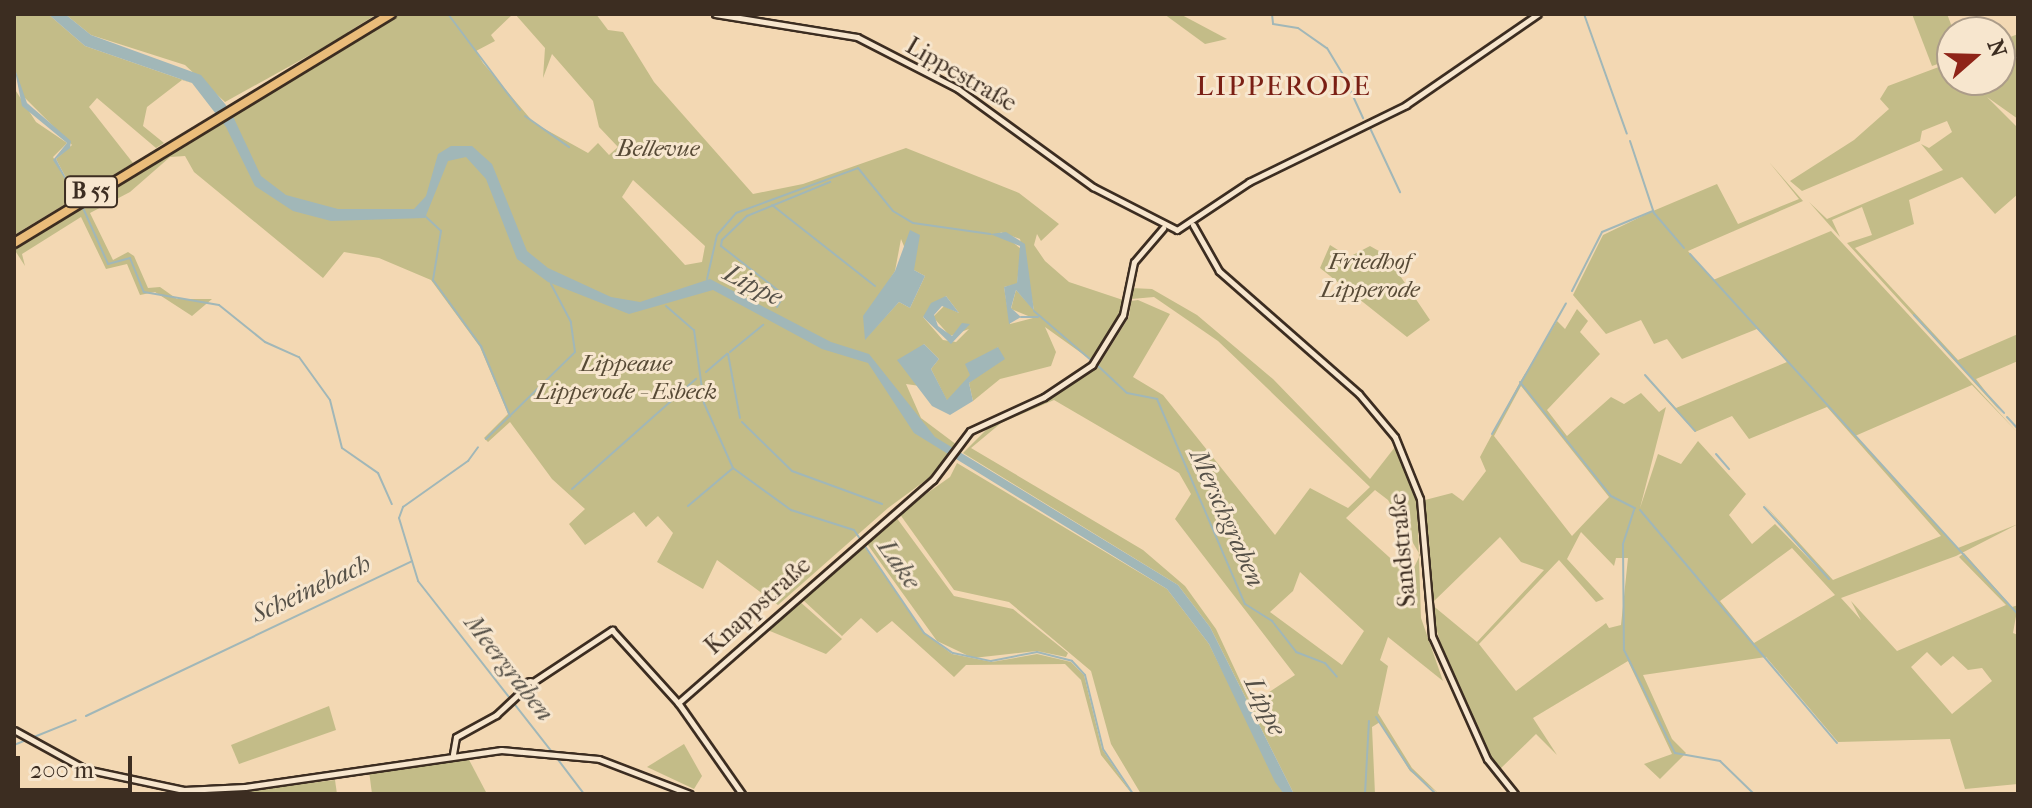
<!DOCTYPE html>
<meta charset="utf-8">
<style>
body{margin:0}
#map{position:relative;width:2032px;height:808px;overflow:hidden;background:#f3d8b3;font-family:"IM FELL French Canon",serif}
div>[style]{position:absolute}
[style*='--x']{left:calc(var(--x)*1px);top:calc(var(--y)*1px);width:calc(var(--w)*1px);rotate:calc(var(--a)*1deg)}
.green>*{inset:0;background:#c3bc88}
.water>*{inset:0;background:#a1b7b8}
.stream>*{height:2px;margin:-1px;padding:0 1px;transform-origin:1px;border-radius:1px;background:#a1b7b8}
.roads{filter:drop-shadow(2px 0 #3c2d21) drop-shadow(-2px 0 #3c2d21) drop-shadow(0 2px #3c2d21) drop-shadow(0 -2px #3c2d21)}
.secondary>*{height:5px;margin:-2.5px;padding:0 2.5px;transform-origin:2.5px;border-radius:2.5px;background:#f7e6ce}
.secondary>.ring{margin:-2.5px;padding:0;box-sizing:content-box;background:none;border:5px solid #f7e6ce;border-radius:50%}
.highway>*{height:8px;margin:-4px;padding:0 4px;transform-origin:4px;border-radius:4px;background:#eabc7a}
span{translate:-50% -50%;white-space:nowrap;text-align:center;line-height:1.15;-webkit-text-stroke:6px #f7e6ce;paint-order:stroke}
.shield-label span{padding:2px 6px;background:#f7e6ce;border:2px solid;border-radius:6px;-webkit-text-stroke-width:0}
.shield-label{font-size:22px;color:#3c2d21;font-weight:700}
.street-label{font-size:24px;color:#3c2d21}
.park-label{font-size:24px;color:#574a36;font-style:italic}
.water-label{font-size:26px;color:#555047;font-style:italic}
.quarter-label{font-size:28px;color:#7a1f14;letter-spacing:2px}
.frame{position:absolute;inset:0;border:16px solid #3c2d21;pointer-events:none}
.north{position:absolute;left:1936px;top:16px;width:80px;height:80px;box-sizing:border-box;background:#f7e6ce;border:2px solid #ac9c89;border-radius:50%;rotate:70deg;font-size:22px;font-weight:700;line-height:32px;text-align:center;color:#3c2d21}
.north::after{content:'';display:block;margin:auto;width:28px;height:36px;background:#8f2418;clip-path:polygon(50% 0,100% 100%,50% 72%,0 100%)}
.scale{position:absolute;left:16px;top:756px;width:116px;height:36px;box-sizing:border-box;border:4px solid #3c2d21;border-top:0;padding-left:10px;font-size:24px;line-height:28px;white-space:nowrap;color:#3c2d21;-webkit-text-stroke:6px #f7e6ce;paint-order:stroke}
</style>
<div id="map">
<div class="green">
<i style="clip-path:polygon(14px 14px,48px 14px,85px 46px,192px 83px,182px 80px,147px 107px,143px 126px,164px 143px,156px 148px,97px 98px,89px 107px,133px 163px,14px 235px,14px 88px,36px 122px,67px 143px,53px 157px,72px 189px,56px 159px,72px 145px,23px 96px,14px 66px)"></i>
<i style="clip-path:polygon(evenodd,65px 14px,377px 14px,348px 32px,353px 40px,397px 14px,513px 14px,491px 35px,495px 41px,476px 51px,483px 63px,534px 123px,588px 153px,598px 143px,609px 155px,618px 147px,599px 127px,593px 101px,552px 54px,543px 78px,545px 48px,515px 14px,596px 14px,608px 30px,623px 32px,654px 82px,753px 194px,803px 184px,906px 148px,1019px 193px,1059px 224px,1041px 241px,1037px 234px,1034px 245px,1045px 261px,1069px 282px,1123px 300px,1123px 307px,1091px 360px,1045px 327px,1056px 352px,1051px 366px,1000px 379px,973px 401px,969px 383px,993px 362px,998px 347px,947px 401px,931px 369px,939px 359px,924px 344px,904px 364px,920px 386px,906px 384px,921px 418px,961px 448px,952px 461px,888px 508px,778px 605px,717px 560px,703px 589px,657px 562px,673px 533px,658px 516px,646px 527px,634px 512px,585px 545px,569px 524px,585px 509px,552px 479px,510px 422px,488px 442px,484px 438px,508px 414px,480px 347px,431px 280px,379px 258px,344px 252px,323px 278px,194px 172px,185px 156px,170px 157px,130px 192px,90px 213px,113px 260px,128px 252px,134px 256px,148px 288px,160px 287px,177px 299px,212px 299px,192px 316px,155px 292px,140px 295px,127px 264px,106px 269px,81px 217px,22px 254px,25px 266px,14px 249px,331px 53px,326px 46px,225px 102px,185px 65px,91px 35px,65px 14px,633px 180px,705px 246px,702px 262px,685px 265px,622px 197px,633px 180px,65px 14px,1000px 232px,1020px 239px,1034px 310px,1016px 290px,1011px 309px,1033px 318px,1010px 324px,1004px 287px,1017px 284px,1021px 249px,1000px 232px,65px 14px,901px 239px,914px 270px,925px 276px,910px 308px,899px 302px,865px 339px,878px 298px,895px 271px,901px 239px,65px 14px,946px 296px,959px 313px,944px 306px,933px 317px,950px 336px,969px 329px,956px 342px,943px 340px,923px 317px,946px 296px)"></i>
<i style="clip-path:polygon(1164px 14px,1180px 14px,1227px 39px,1205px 44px)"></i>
<i style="clip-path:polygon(1912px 14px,1947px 14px,1954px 32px,1952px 59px,1932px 66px)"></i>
<i style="clip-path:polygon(2018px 34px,2018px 119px,1987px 97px,2018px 128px,2018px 194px,1995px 214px,1962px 177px,1909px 200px,1914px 224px,1855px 248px,1958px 360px,2018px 334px,2018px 361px,1976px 379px,2002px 413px,1847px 243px,1872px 235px,1862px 207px,1832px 220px,1840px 237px,1809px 202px,1827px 219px,1943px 170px,1921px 144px,1929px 148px,1952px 132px,1947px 121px,1922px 131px,1920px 141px,1802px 191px,1790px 181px,1854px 140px,1889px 109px,1880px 99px,1888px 86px,1952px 62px,1952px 80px,2000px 80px,2000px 41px)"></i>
<i style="clip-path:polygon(evenodd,1769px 162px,1803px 201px,1688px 251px,1713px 280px,1831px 231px,2018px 433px,1972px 385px,1855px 436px,1958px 548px,2018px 524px,1956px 556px,1841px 598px,1861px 620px,1851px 601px,1897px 651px,2006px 605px,1959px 557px,1964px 553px,2012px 607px,2018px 605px,2013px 633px,2018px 635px,2018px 784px,1965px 789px,1950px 739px,1838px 742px,1766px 657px,1643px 675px,1672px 739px,1686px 753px,1660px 779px,1644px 764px,1672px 754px,1628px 661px,1533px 718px,1557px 755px,1536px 734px,1498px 771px,1448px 669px,1430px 607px,1425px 500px,1452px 493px,1463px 501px,1486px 471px,1480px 457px,1520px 382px,1557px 321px,1565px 329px,1577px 309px,1588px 321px,1580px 332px,1600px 354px,1547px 410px,1567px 436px,1611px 397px,1624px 404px,1641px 393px,1659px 412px,1666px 407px,1640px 508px,1658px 454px,1681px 464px,1698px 441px,1746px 494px,1729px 515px,1752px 544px,1775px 524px,1820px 570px,1763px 503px,1833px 580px,1941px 536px,1827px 407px,1749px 439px,1732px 416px,1695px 432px,1644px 375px,1676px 408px,1787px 362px,1757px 329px,1682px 359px,1667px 339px,1654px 344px,1641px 320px,1606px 334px,1573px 295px,1603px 235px,1653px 211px,1717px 184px,1738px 224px,1799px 199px,1769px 162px,1521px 386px,1609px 497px,1572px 536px,1494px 436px,1521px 386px,1769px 162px,1581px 532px,1614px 566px,1616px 558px,1628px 558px,1621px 625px,1609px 628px,1606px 623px,1516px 691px,1479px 644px,1559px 560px,1596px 602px,1604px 599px,1567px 559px,1581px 532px,1769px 162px,1500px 537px,1521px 562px,1544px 570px,1477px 642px,1431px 604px,1500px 537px,1769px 162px,1792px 548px,1835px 595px,1754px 643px,1720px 601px,1792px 548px,1769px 162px,1927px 652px,1941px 666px,1953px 656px,1968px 670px,1982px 668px,1992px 681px,1952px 714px,1911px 667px,1927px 652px)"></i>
<i style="clip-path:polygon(1330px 245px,1349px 257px,1370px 246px,1386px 255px,1430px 320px,1407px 337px,1320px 268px)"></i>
<i style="clip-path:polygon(evenodd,1131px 288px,1152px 289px,1197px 315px,1273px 379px,1370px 479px,1395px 447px,1417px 499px,1421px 618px,1443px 681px,1388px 637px,1380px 660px,1388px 666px,1378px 713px,1412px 768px,1439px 794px,1410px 771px,1380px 722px,1372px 727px,1375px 794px,1294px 794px,1210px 627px,1178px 585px,963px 453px,992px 424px,1097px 368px,1129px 317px,1131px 301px,1138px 300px,1170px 314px,1133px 377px,1163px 395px,1275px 535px,1310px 488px,1348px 508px,1370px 487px,1218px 341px,1154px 297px,1131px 299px,1131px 288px,1054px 400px,1179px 473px,1191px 494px,1175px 519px,1295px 675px,1251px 704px,1216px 629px,1185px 586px,1143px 550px,971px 448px,1001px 423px,1054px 400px,1131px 288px,1375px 490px,1388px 500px,1420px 555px,1410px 576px,1346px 518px,1375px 490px,1131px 288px,1300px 572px,1364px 631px,1342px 665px,1270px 612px,1293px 591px,1300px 572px)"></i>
<i style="clip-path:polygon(957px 463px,1167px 589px,1209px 644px,1284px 794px,1141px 794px,1111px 744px,1091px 671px,1009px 602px,954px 590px,899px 513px,950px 477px)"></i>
<i style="clip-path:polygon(896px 517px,954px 596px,1013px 609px,1068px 653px,1066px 657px,1037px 651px,973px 658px,937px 641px,865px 541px)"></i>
<i style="clip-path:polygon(862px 543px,924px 633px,952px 654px,992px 662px,1037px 654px,1071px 662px,1084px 675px,1102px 749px,1132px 794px,1101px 755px,1081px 680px,1065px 664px,966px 665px,954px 677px,892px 621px,877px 633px,861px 618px,842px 636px,803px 600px)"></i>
<i style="clip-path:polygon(798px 600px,842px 639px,826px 654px,765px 629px)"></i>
<i style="clip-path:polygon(329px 706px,336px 730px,239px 764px,231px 745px)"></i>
<i style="clip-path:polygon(684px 744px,702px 776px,694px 789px,647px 767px)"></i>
<i style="clip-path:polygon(467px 756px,487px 794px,372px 794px,369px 771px)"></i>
<i style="clip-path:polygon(335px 780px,337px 794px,248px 794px,251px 790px)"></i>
</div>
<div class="water">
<i style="clip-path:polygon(48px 14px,65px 14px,91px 35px,201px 75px,230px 110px,261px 176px,286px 195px,338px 209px,414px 209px,426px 196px,438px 154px,451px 146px,472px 146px,492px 164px,527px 251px,548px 268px,611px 297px,640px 302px,710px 279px,831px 342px,869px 354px,935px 437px,1178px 585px,1210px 627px,1294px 794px,1284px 794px,1275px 782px,1209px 644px,1167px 589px,914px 433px,868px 363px,822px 349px,713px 290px,629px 314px,548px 282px,517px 259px,486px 179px,466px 157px,448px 161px,425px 218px,331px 221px,293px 211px,255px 186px,226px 127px,192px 83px,85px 46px)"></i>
<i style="clip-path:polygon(14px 66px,27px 103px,71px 141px,70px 148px,56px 159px,75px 195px,53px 160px,67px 143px,22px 106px)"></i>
<i style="clip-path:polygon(910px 230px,920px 235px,914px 270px,925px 276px,910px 308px,899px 302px,865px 340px,863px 316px,895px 271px)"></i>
<i style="clip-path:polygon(1006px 232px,1025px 244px,1034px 311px,1016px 290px,1011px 308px,1021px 317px,1009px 324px,1004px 287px,1017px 283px,1020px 246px,990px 234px)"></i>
<i style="clip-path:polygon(946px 296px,959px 313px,942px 306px,934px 315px,938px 326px,952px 336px,962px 323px,970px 324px,951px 344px,923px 317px,931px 303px)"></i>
<i style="clip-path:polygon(924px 344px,939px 359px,931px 369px,947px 400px,970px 375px,965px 364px,998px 347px,1005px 359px,969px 383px,973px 401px,950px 415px,932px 406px,897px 360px)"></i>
</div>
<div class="stream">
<i style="--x:448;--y:14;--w:120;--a:53.1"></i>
<i style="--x:1272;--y:14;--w:10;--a:84"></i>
<i style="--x:1273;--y:24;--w:25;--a:9"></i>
<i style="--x:1298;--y:28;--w:35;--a:35"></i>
<i style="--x:1327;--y:48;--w:31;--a:59"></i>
<i style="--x:1584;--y:14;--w:127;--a:70.3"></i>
<i style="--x:1346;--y:81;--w:41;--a:65.3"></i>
<i style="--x:525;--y:116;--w:54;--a:35.2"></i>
<i style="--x:1370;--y:128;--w:71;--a:64.9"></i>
<i style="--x:1630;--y:141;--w:76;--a:71.6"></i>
<i style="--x:1654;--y:213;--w:46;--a:49.4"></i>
<i style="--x:772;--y:205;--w:131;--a:38.2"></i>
<i style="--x:83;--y:208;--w:61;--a:65.9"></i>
<i style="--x:108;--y:264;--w:23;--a:-15"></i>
<i style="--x:130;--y:258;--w:37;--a:68"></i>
<i style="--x:144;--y:292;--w:76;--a:9.8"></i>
<i style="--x:219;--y:305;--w:59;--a:38.8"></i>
<i style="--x:265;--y:342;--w:37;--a:24"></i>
<i style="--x:299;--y:357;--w:53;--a:54.2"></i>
<i style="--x:330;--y:400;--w:49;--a:76"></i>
<i style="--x:342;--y:448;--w:44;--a:34.8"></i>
<i style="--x:378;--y:473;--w:34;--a:66"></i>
<i style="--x:424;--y:215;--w:23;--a:43"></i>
<i style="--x:441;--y:231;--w:50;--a:99.3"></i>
<i style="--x:433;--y:280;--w:82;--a:54"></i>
<i style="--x:481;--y:346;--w:76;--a:67.5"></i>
<i style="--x:1690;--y:254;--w:488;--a:47.7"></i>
<i style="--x:707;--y:279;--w:45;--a:-77.2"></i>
<i style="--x:717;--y:235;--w:29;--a:-49"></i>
<i style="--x:736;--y:213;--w:130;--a:-20.2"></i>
<i style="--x:858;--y:168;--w:55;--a:50.9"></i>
<i style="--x:893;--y:211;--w:23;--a:31"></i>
<i style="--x:913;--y:223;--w:78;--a:8.1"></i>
<i style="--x:1572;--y:291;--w:66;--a:-63"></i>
<i style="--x:1602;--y:232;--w:55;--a:-22.4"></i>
<i style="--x:666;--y:306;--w:37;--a:41"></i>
<i style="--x:694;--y:330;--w:74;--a:82.2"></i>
<i style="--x:704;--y:403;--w:71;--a:66"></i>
<i style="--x:733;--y:468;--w:72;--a:35.9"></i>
<i style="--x:791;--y:510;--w:66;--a:17.6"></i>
<i style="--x:854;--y:530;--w:125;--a:55.8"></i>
<i style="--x:924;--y:633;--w:35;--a:35"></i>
<i style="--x:953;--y:653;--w:39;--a:12"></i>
<i style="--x:991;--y:661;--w:47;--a:-11.1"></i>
<i style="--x:1037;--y:652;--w:36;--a:14"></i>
<i style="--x:1072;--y:661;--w:19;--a:47"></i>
<i style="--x:1085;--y:675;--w:76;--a:76.3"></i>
<i style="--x:1103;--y:749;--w:54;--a:56.3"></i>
<i style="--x:777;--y:307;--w:14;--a:-60"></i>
<i style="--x:784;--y:295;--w:80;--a:-142.1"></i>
<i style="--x:721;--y:246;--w:6;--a:-81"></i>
<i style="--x:722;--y:240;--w:35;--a:-44"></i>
<i style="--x:747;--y:216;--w:90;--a:-22.3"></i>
<i style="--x:1034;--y:311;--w:75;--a:40.7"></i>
<i style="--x:1914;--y:315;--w:133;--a:47.4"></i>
<i style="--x:1021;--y:317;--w:17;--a:0"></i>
<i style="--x:730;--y:352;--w:43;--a:-39.3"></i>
<i style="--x:728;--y:354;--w:65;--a:79.4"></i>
<i style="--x:1096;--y:364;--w:42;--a:43.1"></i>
<i style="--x:1127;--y:393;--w:31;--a:11"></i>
<i style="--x:1157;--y:399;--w:223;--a:66.8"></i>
<i style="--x:1245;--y:604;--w:32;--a:32"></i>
<i style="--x:1272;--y:621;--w:39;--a:52"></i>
<i style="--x:1296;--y:652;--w:31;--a:21"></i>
<i style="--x:1325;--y:663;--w:18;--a:49"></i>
<i style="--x:706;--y:372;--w:28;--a:-41"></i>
<i style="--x:1645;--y:375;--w:75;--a:48.2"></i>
<i style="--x:1520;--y:382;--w:146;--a:51.4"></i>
<i style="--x:1611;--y:496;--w:27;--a:27"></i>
<i style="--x:2007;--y:417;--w:16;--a:47"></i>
<i style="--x:742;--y:422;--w:70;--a:44.4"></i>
<i style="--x:792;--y:471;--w:96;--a:20.1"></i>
<i style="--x:1492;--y:434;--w:150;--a:-60.5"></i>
<i style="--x:486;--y:439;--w:124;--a:-44.3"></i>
<i style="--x:575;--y:352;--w:30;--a:-98"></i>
<i style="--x:571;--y:322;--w:43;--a:-117.8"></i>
<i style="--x:1716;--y:454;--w:20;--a:49"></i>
<i style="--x:572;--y:489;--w:166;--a:-41.6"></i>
<i style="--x:688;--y:506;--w:59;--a:-40.2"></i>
<i style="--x:1764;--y:507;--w:97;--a:47.9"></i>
<i style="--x:1634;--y:510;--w:36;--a:108"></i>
<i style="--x:1623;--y:544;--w:106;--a:89.5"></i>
<i style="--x:1624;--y:650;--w:115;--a:63.7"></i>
<i style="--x:1675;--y:753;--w:46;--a:10.1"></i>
<i style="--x:1720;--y:761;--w:47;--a:44.1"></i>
<i style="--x:1640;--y:510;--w:305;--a:49.8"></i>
<i style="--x:412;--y:561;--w:21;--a:73"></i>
<i style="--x:418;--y:581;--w:217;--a:51.9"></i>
<i style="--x:86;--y:716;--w:361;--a:-25.4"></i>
<i style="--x:412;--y:561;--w:45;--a:-106.8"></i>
<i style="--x:399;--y:518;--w:12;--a:-70"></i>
<i style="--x:403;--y:507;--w:80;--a:-35.3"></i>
<i style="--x:468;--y:461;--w:17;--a:-54"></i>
<i style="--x:1376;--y:717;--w:62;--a:56.8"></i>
<i style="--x:1410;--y:769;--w:36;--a:44"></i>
<i style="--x:34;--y:737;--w:45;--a:-22"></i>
<i style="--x:14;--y:745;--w:11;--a:-22"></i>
<i style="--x:556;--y:757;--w:46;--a:52.9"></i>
<i style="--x:1365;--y:794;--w:73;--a:-86.9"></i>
</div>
<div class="roads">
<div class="secondary">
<i style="--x:715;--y:14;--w:144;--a:9.2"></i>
<i style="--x:857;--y:37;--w:114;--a:27.2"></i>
<i style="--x:958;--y:89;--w:167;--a:36"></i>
<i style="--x:1093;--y:187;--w:94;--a:27.1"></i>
<i style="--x:1177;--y:230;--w:87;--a:-33.7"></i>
<i style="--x:1249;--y:182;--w:175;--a:-26.1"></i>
<i style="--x:1406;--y:105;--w:160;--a:-34.6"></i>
<i style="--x:1193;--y:225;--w:53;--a:60.5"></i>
<i style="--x:1219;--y:271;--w:186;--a:41.3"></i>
<i style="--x:1359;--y:394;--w:56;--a:50.1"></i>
<i style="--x:1395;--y:437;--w:67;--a:68"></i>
<i style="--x:1420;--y:499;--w:138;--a:85"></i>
<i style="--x:1432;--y:636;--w:135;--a:65.9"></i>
<i style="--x:1487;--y:759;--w:45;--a:51.3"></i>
<i class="ring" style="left:526px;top:681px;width:3px;height:3px"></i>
<i style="--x:533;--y:682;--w:95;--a:-33.4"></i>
<i style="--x:612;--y:630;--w:100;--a:47.8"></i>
<i style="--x:679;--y:704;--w:110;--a:55"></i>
<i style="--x:678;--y:703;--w:339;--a:-41.2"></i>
<i style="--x:933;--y:480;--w:61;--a:-52.9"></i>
<i style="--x:970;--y:431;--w:81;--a:-24.7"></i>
<i style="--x:1044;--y:397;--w:58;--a:-33.7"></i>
<i style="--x:1092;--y:365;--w:59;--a:-58.2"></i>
<i style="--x:1123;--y:315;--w:54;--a:-78.3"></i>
<i style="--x:1134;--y:262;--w:45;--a:-49.5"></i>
<i style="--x:14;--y:730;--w:81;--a:28.8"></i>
<i style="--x:85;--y:769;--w:101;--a:12"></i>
<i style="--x:184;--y:790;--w:61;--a:-2.8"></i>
<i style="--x:245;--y:787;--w:259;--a:-8.2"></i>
<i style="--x:501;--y:750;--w:98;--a:5.2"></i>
<i style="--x:599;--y:759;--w:97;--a:21"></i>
<i style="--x:453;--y:754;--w:17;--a:-80"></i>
<i style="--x:456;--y:737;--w:46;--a:-28.8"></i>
<i style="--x:496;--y:715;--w:41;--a:-43"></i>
</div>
<div class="highway">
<i style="--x:14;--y:243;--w:441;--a:-31.3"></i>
</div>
</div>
<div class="shield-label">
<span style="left:91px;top:192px">B 55</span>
</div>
<div class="street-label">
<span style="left:961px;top:75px;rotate:30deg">Lippestraße</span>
<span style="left:1403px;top:550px;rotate:-95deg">Sandstraße</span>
<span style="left:758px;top:606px;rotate:-42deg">Knappstraße</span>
</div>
<div class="park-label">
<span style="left:658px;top:149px">Bellevue</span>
<span style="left:1370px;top:276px">Friedhof<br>Lipperode</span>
<span style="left:626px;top:378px">Lippeaue<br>Lipperode - Esbeck</span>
</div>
<div class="water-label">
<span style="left:753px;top:285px;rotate:27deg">Lippe</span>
<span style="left:1227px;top:518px;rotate:66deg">Merschgraben</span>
<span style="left:899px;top:564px;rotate:55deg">Lake</span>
<span style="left:311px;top:589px;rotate:-25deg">Scheinebach</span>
<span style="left:509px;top:668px;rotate:52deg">Meergraben</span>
<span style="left:1265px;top:706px;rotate:64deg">Lippe</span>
</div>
<div class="quarter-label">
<span style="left:1284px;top:86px">LIPPERODE</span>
</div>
<div class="frame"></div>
<div class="north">N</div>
<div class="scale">200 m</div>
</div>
